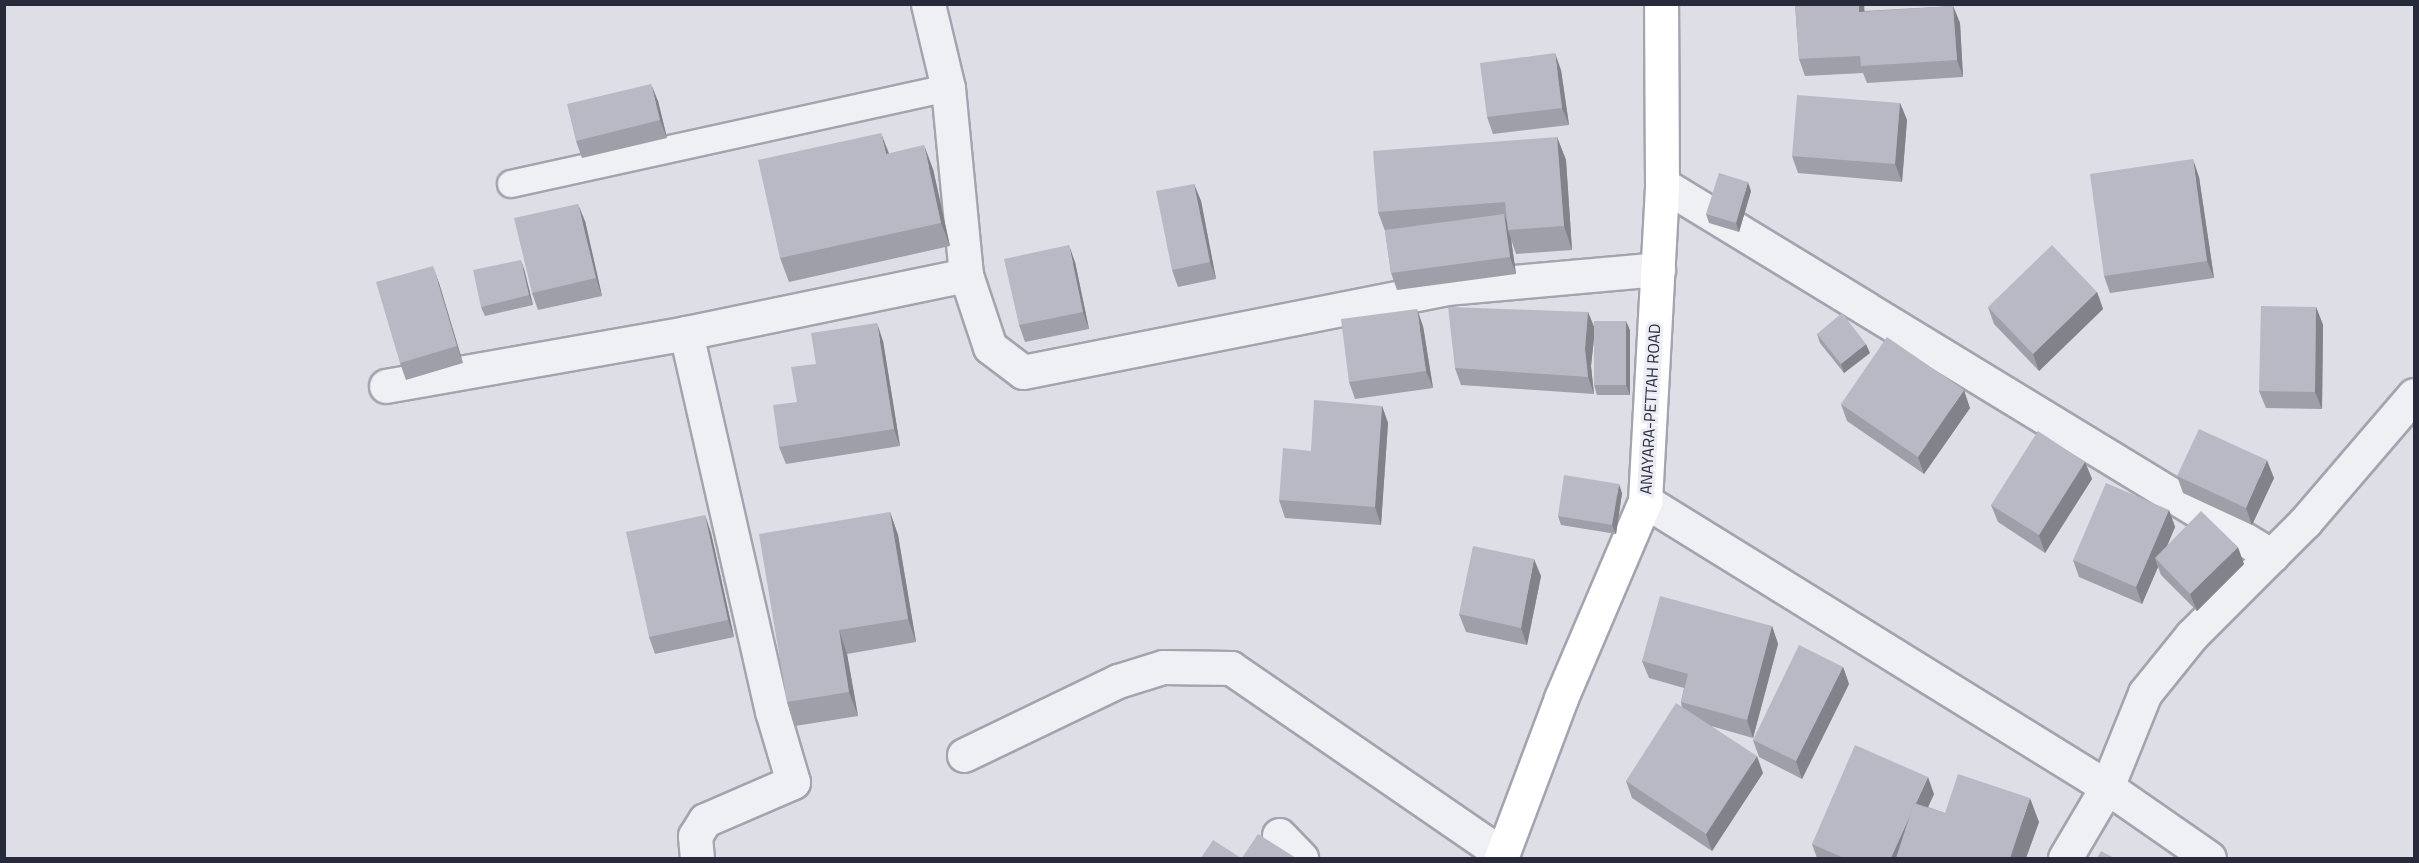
<!DOCTYPE html>
<style>
body{margin:0}
#map{position:relative;width:2419px;height:863px;overflow:hidden;background:#dddee6;font-family:"Titillium Web",sans-serif}
div>[style]{position:absolute}
[style*='--x']{left:calc(var(--x)*1px);top:calc(var(--y)*1px);width:calc(var(--w)*1px);rotate:calc(var(--a)*1deg)}
.roads{filter:drop-shadow(2px 0 #a3a4af) drop-shadow(-2px 0 #a3a4af) drop-shadow(0 2px #a3a4af) drop-shadow(0 -2px #a3a4af)}
.lane>*{height:26px;margin:-13px;padding:0 13px;transform-origin:13px;border-radius:13px;background:#eff0f4}
.street>*{height:33px;margin:-16.5px;padding:0 16.5px;transform-origin:16.5px;border-radius:16.5px;background:#eff0f4}
.secondary>*{height:33px;margin:-16.5px;padding:0 16.5px;transform-origin:16.5px;border-radius:16.5px;background:#fff}
.wall>*{inset:0;background:#9e9fa9}
.shaded-wall>*{inset:0;background:#81828a}
.building>*{inset:0;background:#b8b9c5}
span{translate:-50% -50%;white-space:nowrap;text-align:center;line-height:1.15;-webkit-text-stroke:6px #ecedf4;paint-order:stroke}
.street-label{font-size:16px;color:#272a3b}
.frame{position:absolute;inset:0;border:6px solid #272a3b;pointer-events:none}
</style>
<div id="map">
<div class="roads">
<div class="lane">
<i style="--x:511;--y:184;--w:447;--a:-12.4"></i>
</div>
<div class="street">
<i style="--x:928;--y:4;--w:86;--a:76.6"></i>
<i style="--x:948;--y:88;--w:188;--a:84.5"></i>
<i style="--x:966;--y:275;--w:76;--a:71.6"></i>
<i style="--x:990;--y:347;--w:41;--a:37.1"></i>
<i style="--x:1023;--y:372;--w:431;--a:-11.2"></i>
<i style="--x:1446;--y:288;--w:213;--a:-5.1"></i>
<i style="--x:1662;--y:184;--w:714;--a:31.38"></i>
<i style="--x:686;--y:333;--w:388;--a:77.2"></i>
<i style="--x:772;--y:711;--w:74;--a:73.5"></i>
<i style="--x:793;--y:782;--w:96;--a:156.6"></i>
<i style="--x:705;--y:820;--w:19;--a:122"></i>
<i style="--x:695;--y:836;--w:22;--a:85"></i>
<i style="--x:386;--y:386;--w:305;--a:-10"></i>
<i style="--x:686;--y:333;--w:286;--a:-11.7"></i>
<i style="--x:1645;--y:501;--w:543;--a:31.76"></i>
<i style="--x:2107;--y:787;--w:124;--a:34.8"></i>
<i style="--x:964;--y:755;--w:171;--a:-25.7"></i>
<i style="--x:1118;--y:681;--w:47;--a:-17.3"></i>
<i style="--x:1163;--y:667;--w:68;--a:0.8"></i>
<i style="--x:1231;--y:668;--w:329;--a:34.5"></i>
<i style="--x:1279;--y:835;--w:32;--a:46"></i>
<i style="--x:2065;--y:858;--w:82;--a:-59.4"></i>
<i style="--x:2107;--y:787;--w:101;--a:-68"></i>
<i style="--x:2145;--y:693;--w:75;--a:-51"></i>
<i style="--x:2192;--y:635;--w:160;--a:-45"></i>
<i style="--x:2305;--y:522;--w:167;--a:-49.4"></i>
</div>
<div class="secondary">
<i style="--x:1501;--y:858;--w:171;--a:-69.4"></i>
<i style="--x:1561;--y:698;--w:214;--a:-66.9"></i>
<i style="--x:1645;--y:501;--w:317;--a:-86.9"></i>
<i style="--x:1662;--y:184;--w:180;--a:-90.3"></i>
</div>
</div>
<div class="wall">
<i style="clip-path:polygon(1795px 4px,1864px 4px,1864px 11px,1953px 6px,1960px 23px,1963px 77px,1867px 83px,1863px 73px,1805px 76px,1799px 59px)"></i>
<i style="clip-path:polygon(1561px 70px,1569px 125px,1493px 134px,1487px 117px)"></i>
<i style="clip-path:polygon(658px 101px,667px 138px,582px 158px,576px 141px)"></i>
<i style="clip-path:polygon(1900px 103px,1907px 120px,1902px 182px,1798px 173px,1792px 156px)"></i>
<i style="clip-path:polygon(1557px 137px,1566px 160px,1572px 250px,1516px 254px,1511px 239px,1516px 274px,1397px 290px,1391px 273px,1385px 231px,1378px 212px)"></i>
<i style="clip-path:polygon(889px 154px,933px 169px,950px 246px,789px 282px,780px 258px)"></i>
<i style="clip-path:polygon(2199px 177px,2214px 278px,2110px 293px,2104px 276px)"></i>
<i style="clip-path:polygon(1194px 184px,1201px 201px,1216px 279px,1178px 287px,1172px 270px)"></i>
<i style="clip-path:polygon(1751px 191px,1739px 232px,1709px 223px,1706px 214px)"></i>
<i style="clip-path:polygon(585px 221px,602px 296px,538px 310px,532px 293px)"></i>
<i style="clip-path:polygon(1075px 262px,1089px 329px,1025px 342px,1019px 325px)"></i>
<i style="clip-path:polygon(524px 269px,533px 305px,485px 316px,481px 307px)"></i>
<i style="clip-path:polygon(439px 283px,463px 363px,406px 380px,400px 363px)"></i>
<i style="clip-path:polygon(2097px 292px,2103px 309px,2039px 371px,1994px 324px,1988px 307px)"></i>
<i style="clip-path:polygon(2316px 307px,2323px 325px,2322px 409px,2266px 408px,2259px 391px)"></i>
<i style="clip-path:polygon(1588px 312px,1594px 327px,1630px 330px,1630px 395px,1597px 395px,1594px 385px,1594px 338px,1591px 366px,1594px 394px,1461px 385px,1455px 368px)"></i>
<i style="clip-path:polygon(1423px 326px,1433px 388px,1355px 399px,1349px 382px)"></i>
<i style="clip-path:polygon(1817px 334px,1870px 353px,1844px 373px,1820px 343px)"></i>
<i style="clip-path:polygon(883px 341px,900px 446px,786px 464px,779px 447px,816px 364px)"></i>
<i style="clip-path:polygon(1841px 404px,1970px 408px,1924px 474px,1847px 421px)"></i>
<i style="clip-path:polygon(1382px 406px,1388px 423px,1381px 525px,1285px 518px,1279px 500px,1311px 451px)"></i>
<i style="clip-path:polygon(2085px 462px,2092px 479px,2045px 553px,1998px 522px,1991px 505px)"></i>
<i style="clip-path:polygon(2177px 476px,2274px 478px,2252px 525px,2183px 493px)"></i>
<i style="clip-path:polygon(1622px 493px,1616px 534px,1561px 525px,1558px 516px)"></i>
<i style="clip-path:polygon(2169px 510px,2175px 527px,2167px 546px,2244px 564px,2197px 611px,2161px 575px,2158px 567px,2142px 604px,2079px 577px,2073px 560px)"></i>
<i style="clip-path:polygon(890px 512px,898px 535px,916px 642px,847px 654px,858px 716px,795px 726px,787px 702px)"></i>
<i style="clip-path:polygon(705px 515px,711px 533px,734px 637px,655px 654px,649px 637px)"></i>
<i style="clip-path:polygon(1541px 576px,1527px 645px,1466px 632px,1459px 614px)"></i>
<i style="clip-path:polygon(1772px 626px,1778px 644px,1753px 738px,1711px 726px,1763px 773px,1712px 851px,1632px 798px,1626px 781px,1682px 708px,1681px 702px,1684px 688px,1649px 678px,1642px 661px)"></i>
<i style="clip-path:polygon(1843px 667px,1849px 684px,1802px 779px,1759px 757px,1753px 740px)"></i>
<i style="clip-path:polygon(1934px 794px,1928px 807px,1945px 813px,2039px 822px,2026px 858px,1817px 858px,1812px 844px)"></i>
</div>
<div class="shaded-wall">
<i style="clip-path:polygon(1859px 4px,1864px 4px,1866px 29px,1859px 12px)"></i>
<i style="clip-path:polygon(1953px 6px,1960px 23px,1963px 77px,1957px 60px)"></i>
<i style="clip-path:polygon(1555px 53px,1561px 70px,1569px 125px,1562px 108px)"></i>
<i style="clip-path:polygon(651px 84px,658px 101px,667px 138px,660px 120px)"></i>
<i style="clip-path:polygon(1900px 103px,1907px 120px,1902px 182px,1895px 164px)"></i>
<i style="clip-path:polygon(881px 133px,890px 156px,886px 154px)"></i>
<i style="clip-path:polygon(1557px 137px,1566px 160px,1572px 250px,1564px 226px)"></i>
<i style="clip-path:polygon(924px 145px,933px 169px,950px 246px,941px 223px)"></i>
<i style="clip-path:polygon(2193px 159px,2199px 177px,2214px 278px,2207px 261px)"></i>
<i style="clip-path:polygon(1748px 182px,1751px 191px,1739px 232px,1736px 223px)"></i>
<i style="clip-path:polygon(1194px 184px,1201px 201px,1216px 279px,1210px 262px)"></i>
<i style="clip-path:polygon(578px 204px,585px 221px,602px 296px,596px 278px)"></i>
<i style="clip-path:polygon(1504px 214px,1510px 230px,1508px 230px,1511px 239px,1516px 274px,1510px 257px)"></i>
<i style="clip-path:polygon(1069px 245px,1075px 262px,1089px 329px,1083px 312px)"></i>
<i style="clip-path:polygon(521px 260px,524px 269px,533px 305px,529px 295px)"></i>
<i style="clip-path:polygon(433px 266px,439px 283px,463px 363px,457px 346px)"></i>
<i style="clip-path:polygon(2097px 292px,2103px 309px,2039px 371px,2033px 354px)"></i>
<i style="clip-path:polygon(2316px 307px,2323px 325px,2322px 409px,2315px 392px)"></i>
<i style="clip-path:polygon(1417px 309px,1423px 326px,1433px 388px,1426px 371px)"></i>
<i style="clip-path:polygon(1588px 312px,1595px 329px,1591px 366px,1594px 394px,1588px 377px,1585px 349px)"></i>
<i style="clip-path:polygon(1626px 321px,1630px 330px,1630px 395px,1626px 385px)"></i>
<i style="clip-path:polygon(877px 323px,883px 341px,900px 446px,894px 429px)"></i>
<i style="clip-path:polygon(1866px 344px,1870px 353px,1844px 373px,1841px 364px)"></i>
<i style="clip-path:polygon(1964px 390px,1970px 408px,1924px 474px,1918px 457px)"></i>
<i style="clip-path:polygon(1382px 406px,1388px 423px,1381px 525px,1375px 507px)"></i>
<i style="clip-path:polygon(2267px 460px,2274px 478px,2252px 525px,2246px 508px)"></i>
<i style="clip-path:polygon(2085px 462px,2092px 479px,2045px 553px,2039px 535px)"></i>
<i style="clip-path:polygon(1619px 484px,1622px 493px,1616px 534px,1612px 525px)"></i>
<i style="clip-path:polygon(2169px 510px,2175px 527px,2160px 563px,2155px 558px,2158px 567px,2142px 604px,2136px 587px)"></i>
<i style="clip-path:polygon(890px 512px,898px 535px,916px 642px,908px 619px)"></i>
<i style="clip-path:polygon(705px 515px,711px 533px,734px 637px,728px 620px)"></i>
<i style="clip-path:polygon(2238px 547px,2244px 564px,2197px 611px,2190px 594px)"></i>
<i style="clip-path:polygon(1534px 559px,1541px 576px,1527px 645px,1521px 628px)"></i>
<i style="clip-path:polygon(1772px 626px,1778px 644px,1753px 738px,1747px 720px)"></i>
<i style="clip-path:polygon(839px 630px,847px 654px,858px 716px,849px 692px)"></i>
<i style="clip-path:polygon(1843px 667px,1849px 684px,1802px 779px,1796px 761px)"></i>
<i style="clip-path:polygon(1757px 756px,1763px 773px,1712px 851px,1706px 834px)"></i>
<i style="clip-path:polygon(1928px 777px,1934px 794px,1905px 858px,1891px 858px)"></i>
<i style="clip-path:polygon(2030px 798px,2039px 822px,2026px 858px,2010px 858px)"></i>
</div>
<div class="building">
<i style="clip-path:polygon(1795px 4px,1859px 4px,1859px 12px,1953px 6px,1957px 60px,1861px 66px,1860px 56px,1799px 59px)"></i>
<i style="clip-path:polygon(1555px 53px,1562px 108px,1487px 117px,1480px 63px)"></i>
<i style="clip-path:polygon(651px 84px,660px 120px,576px 141px,567px 104px)"></i>
<i style="clip-path:polygon(1797px 95px,1900px 103px,1895px 164px,1792px 156px)"></i>
<i style="clip-path:polygon(881px 133px,886px 154px,924px 145px,941px 223px,780px 258px,758px 160px)"></i>
<i style="clip-path:polygon(1557px 137px,1564px 226px,1508px 230px,1505px 202px,1378px 212px,1373px 151px)"></i>
<i style="clip-path:polygon(2193px 159px,2207px 261px,2104px 276px,2090px 174px)"></i>
<i style="clip-path:polygon(1719px 173px,1748px 182px,1736px 223px,1706px 214px)"></i>
<i style="clip-path:polygon(1194px 184px,1210px 262px,1172px 270px,1156px 191px)"></i>
<i style="clip-path:polygon(578px 204px,596px 278px,532px 293px,514px 218px)"></i>
<i style="clip-path:polygon(1504px 214px,1510px 257px,1391px 273px,1385px 230px)"></i>
<i style="clip-path:polygon(1069px 245px,1083px 312px,1019px 325px,1004px 259px)"></i>
<i style="clip-path:polygon(2052px 245px,2097px 292px,2033px 354px,1988px 307px)"></i>
<i style="clip-path:polygon(521px 260px,529px 295px,481px 307px,473px 270px)"></i>
<i style="clip-path:polygon(433px 266px,457px 346px,400px 363px,376px 282px)"></i>
<i style="clip-path:polygon(2261px 306px,2316px 307px,2315px 392px,2259px 391px)"></i>
<i style="clip-path:polygon(1448px 307px,1588px 312px,1585px 349px,1588px 377px,1455px 368px)"></i>
<i style="clip-path:polygon(1417px 309px,1426px 371px,1349px 382px,1341px 319px)"></i>
<i style="clip-path:polygon(1842px 313px,1866px 344px,1841px 364px,1817px 334px)"></i>
<i style="clip-path:polygon(1594px 321px,1626px 321px,1626px 385px,1594px 385px)"></i>
<i style="clip-path:polygon(877px 323px,894px 429px,779px 447px,773px 405px,797px 402px,791px 367px,816px 364px,811px 333px)"></i>
<i style="clip-path:polygon(1887px 337px,1964px 390px,1918px 457px,1841px 404px)"></i>
<i style="clip-path:polygon(1314px 400px,1382px 406px,1375px 507px,1279px 500px,1283px 448px,1311px 451px)"></i>
<i style="clip-path:polygon(2199px 429px,2267px 460px,2246px 508px,2177px 476px)"></i>
<i style="clip-path:polygon(2038px 431px,2085px 462px,2039px 535px,1991px 505px)"></i>
<i style="clip-path:polygon(1564px 475px,1619px 484px,1612px 525px,1558px 516px)"></i>
<i style="clip-path:polygon(2106px 483px,2169px 510px,2136px 587px,2073px 560px)"></i>
<i style="clip-path:polygon(2201px 511px,2238px 547px,2190px 594px,2155px 558px)"></i>
<i style="clip-path:polygon(890px 512px,908px 619px,839px 630px,849px 692px,787px 702px,759px 534px)"></i>
<i style="clip-path:polygon(705px 515px,728px 620px,649px 637px,626px 532px)"></i>
<i style="clip-path:polygon(1473px 546px,1534px 559px,1521px 628px,1459px 614px)"></i>
<i style="clip-path:polygon(1660px 596px,1772px 626px,1747px 720px,1681px 702px,1688px 674px,1642px 661px)"></i>
<i style="clip-path:polygon(1799px 645px,1843px 667px,1796px 761px,1753px 740px)"></i>
<i style="clip-path:polygon(1676px 703px,1757px 756px,1706px 834px,1626px 781px)"></i>
<i style="clip-path:polygon(1855px 745px,1928px 777px,1916px 803px,1914px 803px,1909px 818px,1891px 858px,1844px 858px,1812px 844px)"></i>
<i style="clip-path:polygon(1958px 774px,2030px 798px,2010px 858px,1896px 858px,1914px 803px,1945px 813px)"></i>
<i style="clip-path:polygon(1258px 834px,1296px 858px,1242px 858px)"></i>
<i style="clip-path:polygon(1213px 840px,1241px 858px,1201px 858px)"></i>
<i style="clip-path:polygon(2101px 851px,2114px 858px,2097px 858px)"></i>
</div>
<div class="street-label">
<span style="left:1650px;top:409px;rotate:-87deg">ANAYARA-PETTAH ROAD</span>
</div>
<div class="frame"></div>
</div>
